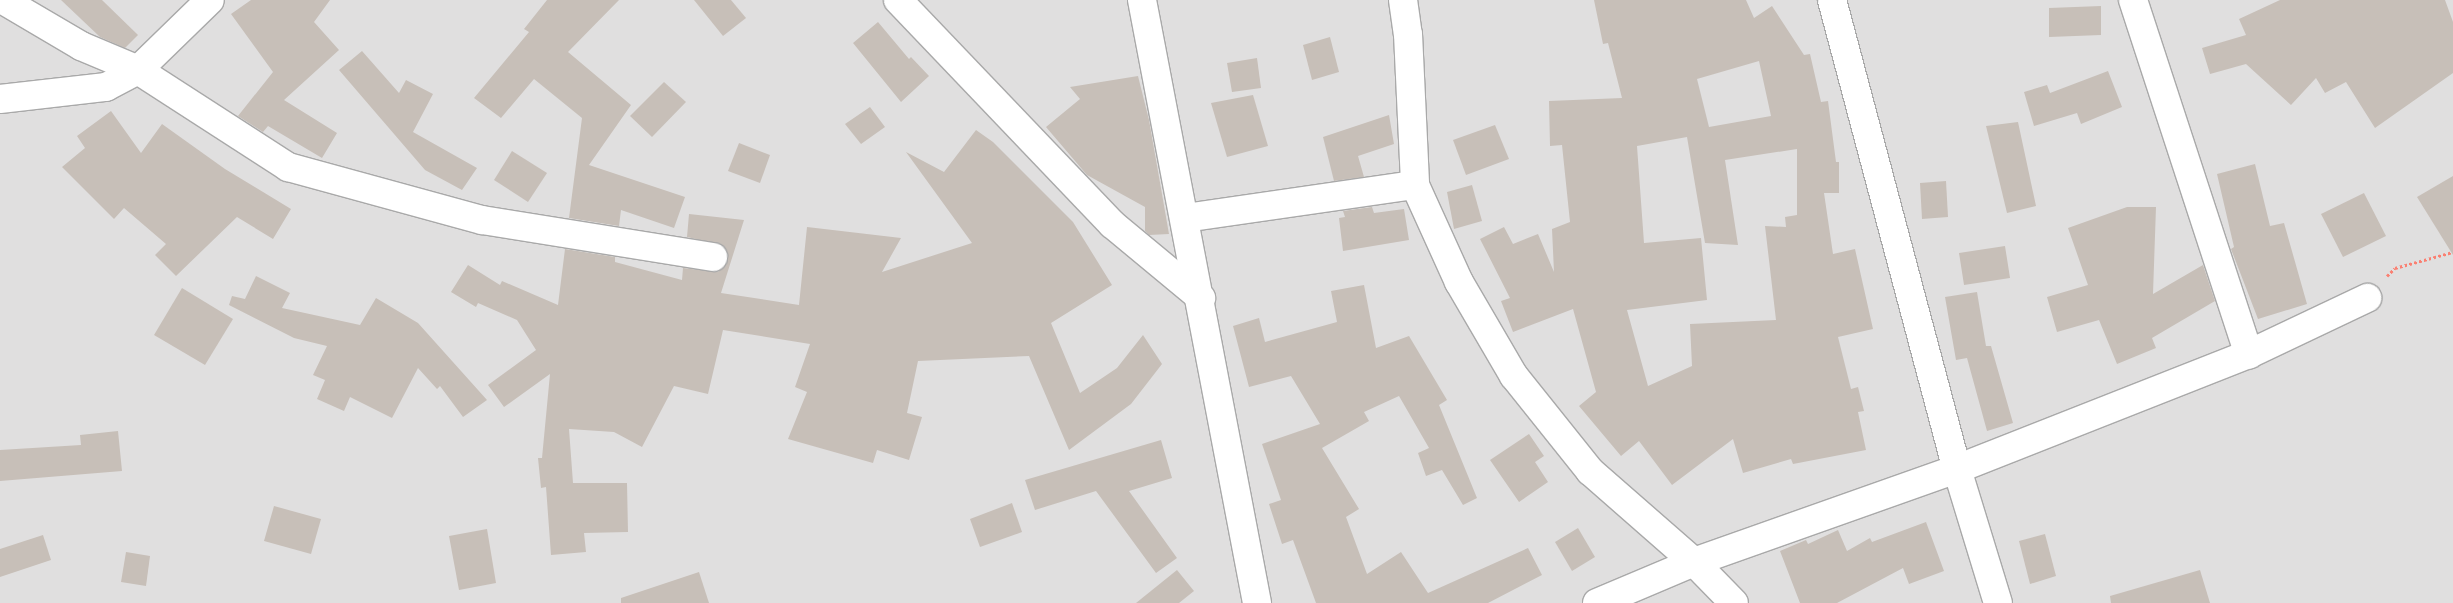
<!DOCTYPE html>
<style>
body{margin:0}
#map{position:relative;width:2453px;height:603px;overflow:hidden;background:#f2efe9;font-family:"PT Sans Narrow",sans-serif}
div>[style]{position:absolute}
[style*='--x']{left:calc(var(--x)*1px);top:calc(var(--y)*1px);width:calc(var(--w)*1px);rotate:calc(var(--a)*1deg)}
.residential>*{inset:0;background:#e0dfdf}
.building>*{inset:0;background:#c7bfb8}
.path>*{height:3px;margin-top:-1.5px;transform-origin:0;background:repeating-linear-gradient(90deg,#fa8072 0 2.5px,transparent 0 5px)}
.roads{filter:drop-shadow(1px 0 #a9a9a9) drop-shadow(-1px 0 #a9a9a9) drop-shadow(0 1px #a9a9a9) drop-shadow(0 -1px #a9a9a9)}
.minor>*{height:28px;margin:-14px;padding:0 14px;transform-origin:14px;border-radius:14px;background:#fff}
span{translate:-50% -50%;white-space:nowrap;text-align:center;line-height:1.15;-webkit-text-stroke:5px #fff;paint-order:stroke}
</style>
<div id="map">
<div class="residential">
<i style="clip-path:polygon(0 0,2453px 0,2453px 603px,0 603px)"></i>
</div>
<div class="building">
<i style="clip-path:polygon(61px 0,102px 0,138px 35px,125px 48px,100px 37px)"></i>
<i style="clip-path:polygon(251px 0,330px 0,314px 22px,339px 50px,284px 100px,337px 133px,322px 158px,268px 126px,263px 132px,238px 116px,273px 72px,231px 14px)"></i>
<i style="clip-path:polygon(547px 0,619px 0,568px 52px,631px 105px,589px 165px,685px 197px,674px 228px,621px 210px,619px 226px,569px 218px,582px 118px,534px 79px,501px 118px,474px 98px,529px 32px,524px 29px)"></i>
<i style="clip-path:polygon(694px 0,731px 0,746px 18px,723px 36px)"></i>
<i style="clip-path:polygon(evenodd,1594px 0,1746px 0,1754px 18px,1772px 6px,1804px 55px,1810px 54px,1821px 102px,1828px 101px,1836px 162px,1839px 162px,1839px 193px,1824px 193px,1833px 254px,1855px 249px,1873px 329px,1838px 337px,1851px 389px,1858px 387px,1864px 411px,1858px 412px,1866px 450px,1793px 464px,1791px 459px,1743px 473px,1733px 439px,1672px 485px,1639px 441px,1621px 456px,1579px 406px,1596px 392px,1573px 309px,1513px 332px,1501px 301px,1510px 298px,1480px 239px,1504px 227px,1513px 244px,1538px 234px,1554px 272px,1552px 229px,1570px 222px,1562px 145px,1550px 146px,1549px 101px,1622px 98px,1608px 43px,1603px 44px,1594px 0,1759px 61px,1771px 116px,1709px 127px,1697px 79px,1759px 61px,1594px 0,1687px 137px,1705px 243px,1738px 245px,1725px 160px,1797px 149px,1797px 215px,1785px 217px,1786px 227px,1765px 226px,1776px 320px,1690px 324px,1692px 366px,1648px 386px,1627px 310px,1707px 300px,1701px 238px,1644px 243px,1637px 146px,1687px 137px)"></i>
<i style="clip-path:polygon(2280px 0,2445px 0,2453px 22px,2453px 73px,2375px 128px,2346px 82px,2325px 93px,2316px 78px,2291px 105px,2246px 64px,2210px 74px,2202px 48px,2246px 35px,2239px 19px)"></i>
<i style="clip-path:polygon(2101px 6px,2101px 35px,2049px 37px,2049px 8px)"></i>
<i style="clip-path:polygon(878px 22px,909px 59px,911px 57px,929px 76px,901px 102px,853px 43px)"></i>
<i style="clip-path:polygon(1330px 37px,1339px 72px,1312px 80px,1303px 45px)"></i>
<i style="clip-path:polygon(362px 51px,399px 93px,406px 80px,433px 94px,413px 132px,477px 168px,462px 190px,425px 170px,339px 70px)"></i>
<i style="clip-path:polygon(1257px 58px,1261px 88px,1232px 92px,1227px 63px)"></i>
<i style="clip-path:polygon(2108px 71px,2122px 107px,2081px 124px,2077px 113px,2034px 126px,2024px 92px,2047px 85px,2050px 93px)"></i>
<i style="clip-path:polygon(1138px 76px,1149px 120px,1169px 234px,1149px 235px,1145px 231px,1145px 207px,1087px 175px,1046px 127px,1080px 99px,1070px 87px)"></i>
<i style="clip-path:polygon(664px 82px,686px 102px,652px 137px,630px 116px)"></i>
<i style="clip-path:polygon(1253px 95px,1268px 146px,1227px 157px,1211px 103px)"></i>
<i style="clip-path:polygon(870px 107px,885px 127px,861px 144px,845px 124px)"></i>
<i style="clip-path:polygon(111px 111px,141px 153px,162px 124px,225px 169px,291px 209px,273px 239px,237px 217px,176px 276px,155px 255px,166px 244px,124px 208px,114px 219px,62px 167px,85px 148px,77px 136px)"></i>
<i style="clip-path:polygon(1389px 115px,1394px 144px,1358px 156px,1364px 177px,1334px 181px,1323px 137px)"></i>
<i style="clip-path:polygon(2018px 122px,2036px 206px,2007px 213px,1986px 126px)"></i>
<i style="clip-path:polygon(1495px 125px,1509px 159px,1466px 175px,1453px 140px)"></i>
<i style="clip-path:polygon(976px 130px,993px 142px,1073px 222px,1112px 285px,1051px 323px,1080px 393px,1117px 368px,1143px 335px,1162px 364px,1131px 404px,1069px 450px,1029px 356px,918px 361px,907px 413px,922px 417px,909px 460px,877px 450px,873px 463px,788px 439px,807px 392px,795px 387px,810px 344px,723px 330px,708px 394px,674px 386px,642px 447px,614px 432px,569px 429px,573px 483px,627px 483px,628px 532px,584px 533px,586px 552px,551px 555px,546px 487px,541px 488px,538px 458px,542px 458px,550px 374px,504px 407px,488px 385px,536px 350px,517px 320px,478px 303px,476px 307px,451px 292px,468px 265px,500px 285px,502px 281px,558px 305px,565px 249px,615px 257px,615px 262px,682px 280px,683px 268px,718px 272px,728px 259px,722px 245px,687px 237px,689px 214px,744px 220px,721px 293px,799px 305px,807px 227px,901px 238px,882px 272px,972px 243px,906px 152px,944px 172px)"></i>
<i style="clip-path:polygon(739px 143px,770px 155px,760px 183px,728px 171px)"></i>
<i style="clip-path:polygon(512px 151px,547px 173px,528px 202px,494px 180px)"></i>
<i style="clip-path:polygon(2255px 164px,2270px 226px,2284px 223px,2307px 304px,2258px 319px,2231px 249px,2234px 247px,2217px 174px)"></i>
<i style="clip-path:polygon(2453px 176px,2453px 255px,2417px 197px)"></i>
<i style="clip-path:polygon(1946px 181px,1948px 217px,1922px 219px,1920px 183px)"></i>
<i style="clip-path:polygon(1472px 185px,1482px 221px,1454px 229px,1447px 192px)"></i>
<i style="clip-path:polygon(2364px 193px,2386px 236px,2343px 257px,2321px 214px)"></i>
<i style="clip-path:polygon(1372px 207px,1374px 213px,1404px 209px,1409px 240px,1343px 251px,1339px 218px,1345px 217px,1343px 211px)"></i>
<i style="clip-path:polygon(2127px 207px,2156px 207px,2153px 294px,2203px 265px,2215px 301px,2152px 338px,2156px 348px,2117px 364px,2099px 320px,2057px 332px,2047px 297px,2088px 285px,2068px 228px)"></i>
<i style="clip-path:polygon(2005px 246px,2010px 278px,1964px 285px,1959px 253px)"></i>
<i style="clip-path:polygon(256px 276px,290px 293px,282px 308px,360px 325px,376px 298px,418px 323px,487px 400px,463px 417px,440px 386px,437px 389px,418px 368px,392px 418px,350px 397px,344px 411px,317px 399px,325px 380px,313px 375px,327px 346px,294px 338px,229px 305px,232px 296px,245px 299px)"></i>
<i style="clip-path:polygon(1364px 285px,1376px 348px,1409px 336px,1447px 400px,1439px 405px,1477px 498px,1463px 505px,1442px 470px,1426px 476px,1418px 453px,1429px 448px,1399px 396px,1364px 412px,1369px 421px,1322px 448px,1359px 509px,1346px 517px,1367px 574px,1401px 552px,1428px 593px,1528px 548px,1542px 575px,1488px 603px,1316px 603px,1293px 540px,1282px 544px,1269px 504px,1281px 500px,1262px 444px,1320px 424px,1291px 376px,1249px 387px,1233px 326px,1259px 318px,1265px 342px,1337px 322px,1331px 291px)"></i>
<i style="clip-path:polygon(182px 288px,233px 319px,205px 365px,154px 335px)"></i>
<i style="clip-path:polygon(1977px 292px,1986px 346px,1991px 346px,2013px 423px,1987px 431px,1967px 358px,1956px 360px,1945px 297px)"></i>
<i style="clip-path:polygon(118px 431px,122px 471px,0 481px,0 450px,81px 445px,80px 435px)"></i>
<i style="clip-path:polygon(1529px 434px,1544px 456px,1535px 462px,1548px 482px,1519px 502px,1490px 460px)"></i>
<i style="clip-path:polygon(1161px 440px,1172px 478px,1129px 491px,1177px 558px,1156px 573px,1096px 491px,1035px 510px,1025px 480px)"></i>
<i style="clip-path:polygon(1012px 503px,1022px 532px,980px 547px,970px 519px)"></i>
<i style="clip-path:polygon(274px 506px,321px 519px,311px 554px,264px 541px)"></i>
<i style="clip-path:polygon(1926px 522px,1944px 571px,1909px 584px,1903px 568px,1837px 603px,1800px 603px,1780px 551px,1806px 540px,1808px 544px,1838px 530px,1847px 551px,1870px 538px,1872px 542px)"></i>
<i style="clip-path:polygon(1578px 528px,1595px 557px,1572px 571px,1555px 542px)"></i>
<i style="clip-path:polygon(487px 529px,496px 583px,459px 590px,449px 536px)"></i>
<i style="clip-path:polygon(2045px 534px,2056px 576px,2030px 584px,2019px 541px)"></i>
<i style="clip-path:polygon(43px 535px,51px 560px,0 577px,0 549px)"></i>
<i style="clip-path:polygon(126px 552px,150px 556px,146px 586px,121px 582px)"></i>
<i style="clip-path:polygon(1177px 570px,1194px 591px,1179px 603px,1136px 603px)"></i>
<i style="clip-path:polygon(2200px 570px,2210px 603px,2111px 603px,2110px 596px)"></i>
<i style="clip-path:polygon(699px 572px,709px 603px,621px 603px,621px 598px)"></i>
</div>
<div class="path">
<i style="--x:2387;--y:276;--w:11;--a:-45"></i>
<i style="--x:2395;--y:268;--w:60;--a:-15.4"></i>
</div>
<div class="roads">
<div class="minor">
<i style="--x:3;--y:0;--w:91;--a:30.5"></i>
<i style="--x:81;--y:46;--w:62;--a:22.8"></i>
<i style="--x:138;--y:70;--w:179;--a:32.9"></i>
<i style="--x:288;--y:167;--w:201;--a:15.3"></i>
<i style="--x:482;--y:220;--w:234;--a:9.1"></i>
<i style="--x:898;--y:0;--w:310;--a:46.3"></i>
<i style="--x:1112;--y:224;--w:116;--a:39.7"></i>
<i style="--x:1142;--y:0;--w:614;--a:79.2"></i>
<i style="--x:1403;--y:0;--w:34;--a:82"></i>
<i style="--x:1408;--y:34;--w:151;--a:87.3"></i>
<i style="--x:1415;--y:185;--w:107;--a:65.6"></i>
<i style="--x:1459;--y:282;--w:109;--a:59.7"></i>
<i style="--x:1514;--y:376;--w:122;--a:51.3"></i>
<i style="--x:1590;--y:471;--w:138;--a:41.2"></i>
<i style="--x:1694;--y:562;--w:57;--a:45.7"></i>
<i style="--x:1832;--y:0;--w:485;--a:75.1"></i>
<i style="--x:1957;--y:469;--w:140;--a:73"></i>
<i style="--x:2133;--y:0;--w:373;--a:71.9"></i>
<i style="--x:0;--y:99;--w:107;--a:-6.5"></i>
<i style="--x:106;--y:87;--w:36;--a:-28"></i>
<i style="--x:138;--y:70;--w:100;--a:-44.2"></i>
<i style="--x:1185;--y:218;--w:232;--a:-8.2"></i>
<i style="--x:1597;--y:603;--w:105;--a:-22.9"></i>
<i style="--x:1694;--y:562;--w:279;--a:-19.5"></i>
<i style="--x:1957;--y:469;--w:314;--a:-21.5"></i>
<i style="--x:2249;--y:354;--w:131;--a:-25.4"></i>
</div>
</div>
</div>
